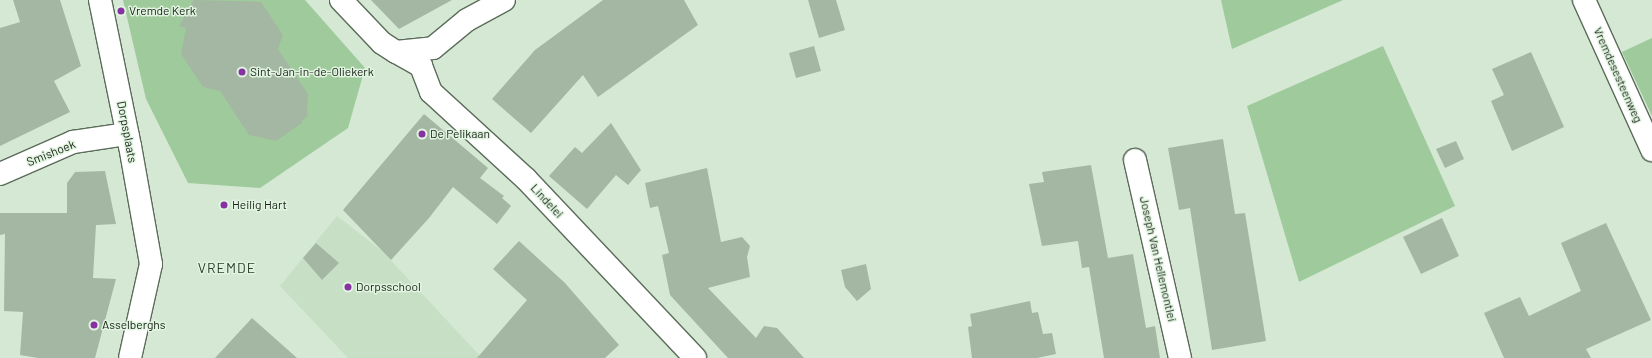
<!DOCTYPE html>
<style>
body{margin:0}
#map{position:relative;width:1652px;height:358px;overflow:hidden;background:#d4e8d3;font-family:Barlow,sans-serif}
div>[style]{position:absolute}
[style*='--x']{left:calc(var(--x)*1px);top:calc(var(--y)*1px);width:calc(var(--w)*1px);rotate:calc(var(--a)*1deg)}
.built>*{inset:0;background:#c7e0c5}
.green>*{inset:0;background:#9fca9c}
.building>*{inset:0;background:#a4b7a2}
.roads{filter:drop-shadow(1px 0 #5b6c5a) drop-shadow(-1px 0 #5b6c5a) drop-shadow(0 1px #5b6c5a) drop-shadow(0 -1px #5b6c5a)}
.street>*{height:22px;margin:-11px;padding:0 11px;transform-origin:11px;border-radius:11px;background:#fff}
.secondary>*{height:22px;margin:-11px;padding:0 11px;transform-origin:11px;border-radius:11px;background:#fff}
.dots>*{width:11px;height:11px;translate:-50% -50%;box-sizing:border-box;border:2px solid #e1f5e0;border-radius:50%}
span{translate:-50% -50%;white-space:nowrap;text-align:center;line-height:1.15;-webkit-text-stroke:3px #e1f5e0;paint-order:stroke}
.poi-label{font-size:12px;color:#181f18}
.left{translate:0 -50%;text-align:left}
.street-label{font-size:12px;color:#181f18}
.quarter-label{font-size:14px;color:#2d3c2c;letter-spacing:1px}
</style>
<div id="map">
<div class="built">
<i style="clip-path:polygon(337px 216px,382px 251px,482px 358px,348px 358px,280px 286px)"></i>
</div>
<div class="green">
<i style="clip-path:polygon(123px 0,305px 0,365px 68px,348px 128px,260px 188px,188px 183px,146px 99px)"></i>
<i style="clip-path:polygon(1221px 0,1343px 0,1232px 49px)"></i>
<i style="clip-path:polygon(1652px 38px,1652px 116px,1622px 52px)"></i>
<i style="clip-path:polygon(1383px 46px,1455px 206px,1299px 282px,1247px 106px)"></i>
</div>
<div class="building">
<i style="clip-path:polygon(13px 0,60px 0,81px 66px,54px 81px,70px 112px,0 146px,0 28px,20px 22px)"></i>
<i style="clip-path:polygon(194px 0,261px 2px,283px 35px,278px 49px,308px 94px,307px 117px,302px 120px,303px 122px,276px 141px,249px 135px,220px 91px,203px 87px,181px 54px,186px 28px,179px 26px)"></i>
<i style="clip-path:polygon(371px 0,452px 0,399px 29px)"></i>
<i style="clip-path:polygon(603px 0,684px 0,698px 25px,598px 97px,583px 75px,531px 133px,492px 99px,535px 50px)"></i>
<i style="clip-path:polygon(808px 0,836px 0,845px 30px,819px 38px)"></i>
<i style="clip-path:polygon(814px 46px,821px 71px,796px 78px,789px 53px)"></i>
<i style="clip-path:polygon(1531px 52px,1564px 127px,1512px 151px,1491px 101px,1504px 95px,1492px 69px)"></i>
<i style="clip-path:polygon(424px 114px,488px 168px,480px 178px,504px 196px,502px 198px,511px 206px,497px 224px,453px 187px,429px 218px,391px 260px,343px 210px)"></i>
<i style="clip-path:polygon(611px 123px,641px 170px,628px 185px,616px 175px,587px 209px,549px 176px,575px 147px,582px 153px)"></i>
<i style="clip-path:polygon(1223px 139px,1235px 214px,1245px 213px,1266px 341px,1212px 350px,1190px 208px,1179px 210px,1168px 148px)"></i>
<i style="clip-path:polygon(1456px 141px,1464px 159px,1445px 168px,1436px 149px)"></i>
<i style="clip-path:polygon(1091px 165px,1108px 258px,1133px 254px,1146px 328px,1155px 326px,1160px 358px,1104px 358px,1089px 267px,1082px 268px,1078px 241px,1042px 246px,1029px 184px,1044px 182px,1042px 172px)"></i>
<i style="clip-path:polygon(707px 168px,721px 242px,742px 237px,750px 246px,747px 257px,750px 277px,708px 288px,756px 338px,764px 326px,777px 328px,804px 358px,728px 358px,670px 295px,662px 255px,669px 253px,658px 206px,650px 208px,645px 183px)"></i>
<i style="clip-path:polygon(105px 171px,116px 224px,96px 225px,93px 278px,116px 279px,95px 358px,38px 358px,20px 355px,23px 312px,4px 311px,5px 234px,0 235px,0 213px,67px 213px,67px 183px,75px 172px)"></i>
<i style="clip-path:polygon(1442px 218px,1459px 256px,1421px 274px,1403px 237px)"></i>
<i style="clip-path:polygon(1606px 223px,1651px 320px,1586px 349px,1591px 358px,1504px 358px,1484px 313px,1520px 297px,1529px 316px,1581px 291px,1561px 243px)"></i>
<i style="clip-path:polygon(519px 241px,565px 283px,619px 345px,605px 358px,477px 358px,527px 300px,493px 269px)"></i>
<i style="clip-path:polygon(316px 243px,339px 263px,322px 280px,303px 258px)"></i>
<i style="clip-path:polygon(866px 264px,871px 289px,857px 301px,845px 287px,841px 270px)"></i>
<i style="clip-path:polygon(1030px 301px,1032px 313px,1038px 312px,1043px 334px,1052px 333px,1056px 354px,1037px 358px,972px 358px,968px 327px,972px 326px,970px 314px)"></i>
<i style="clip-path:polygon(252px 318px,297px 358px,215px 358px)"></i>
</div>
<div class="roads">
<div class="street">
<i style="--x:396;--y:52;--w:29;--a:29"></i>
<i style="--x:421;--y:66;--w:28;--a:69"></i>
<i style="--x:431;--y:92;--w:129;--a:42.5"></i>
<i style="--x:526;--y:179;--w:246;--a:46.6"></i>
<i style="--x:1135;--y:160;--w:203;--a:77.2"></i>
<i style="--x:0;--y:174;--w:80;--a:-23.7"></i>
<i style="--x:73;--y:142;--w:55;--a:-8.4"></i>
</div>
<div class="secondary">
<i style="--x:100;--y:0;--w:149;--a:78.4"></i>
<i style="--x:130;--y:146;--w:120;--a:79.9"></i>
<i style="--x:151;--y:264;--w:96;--a:102.6"></i>
<i style="--x:341;--y:0;--w:59;--a:46.4"></i>
<i style="--x:382;--y:43;--w:17;--a:33"></i>
<i style="--x:396;--y:52;--w:37;--a:-6"></i>
<i style="--x:433;--y:48;--w:44;--a:-39.5"></i>
<i style="--x:467;--y:20;--w:42;--a:-28.4"></i>
<i style="--x:1584;--y:0;--w:165;--a:65.6"></i>
</div>
</div>
<div class="dots">
<i style="left:121px;top:11px;background:#8633a1"></i>
<i style="left:242px;top:72px;background:#8633a1"></i>
<i style="left:422px;top:134px;background:#8633a1"></i>
<i style="left:224px;top:205px;background:#8633a1"></i>
<i style="left:348px;top:287px;background:#8633a1"></i>
<i style="left:94px;top:325px;background:#8633a1"></i>
</div>
<div class="poi-label">
<span class="left" style="left:129px;top:11px">Vremde Kerk</span>
<span class="left" style="left:250px;top:72px">Sint-Jan-in-de-Oliekerk</span>
<span class="left" style="left:430px;top:134px">De Pelikaan</span>
<span class="left" style="left:232px;top:205px">Heilig Hart</span>
<span class="left" style="left:356px;top:287px">Dorpsschool</span>
<span class="left" style="left:102px;top:325px">Asselberghs</span>
</div>
<div class="street-label">
<span style="left:1618px;top:75px;rotate:66deg">Vremdesesteenweg</span>
<span style="left:127px;top:132px;rotate:79deg">Dorpsplaats</span>
<span style="left:51px;top:153px;rotate:-22deg">Smishoek</span>
<span style="left:547px;top:201px;rotate:47deg">Lindelei</span>
<span style="left:1158px;top:259px;rotate:77deg">Joseph Van Hellemontlei</span>
</div>
<div class="quarter-label">
<span style="left:227px;top:268px">VREMDE</span>
</div>
</div>
